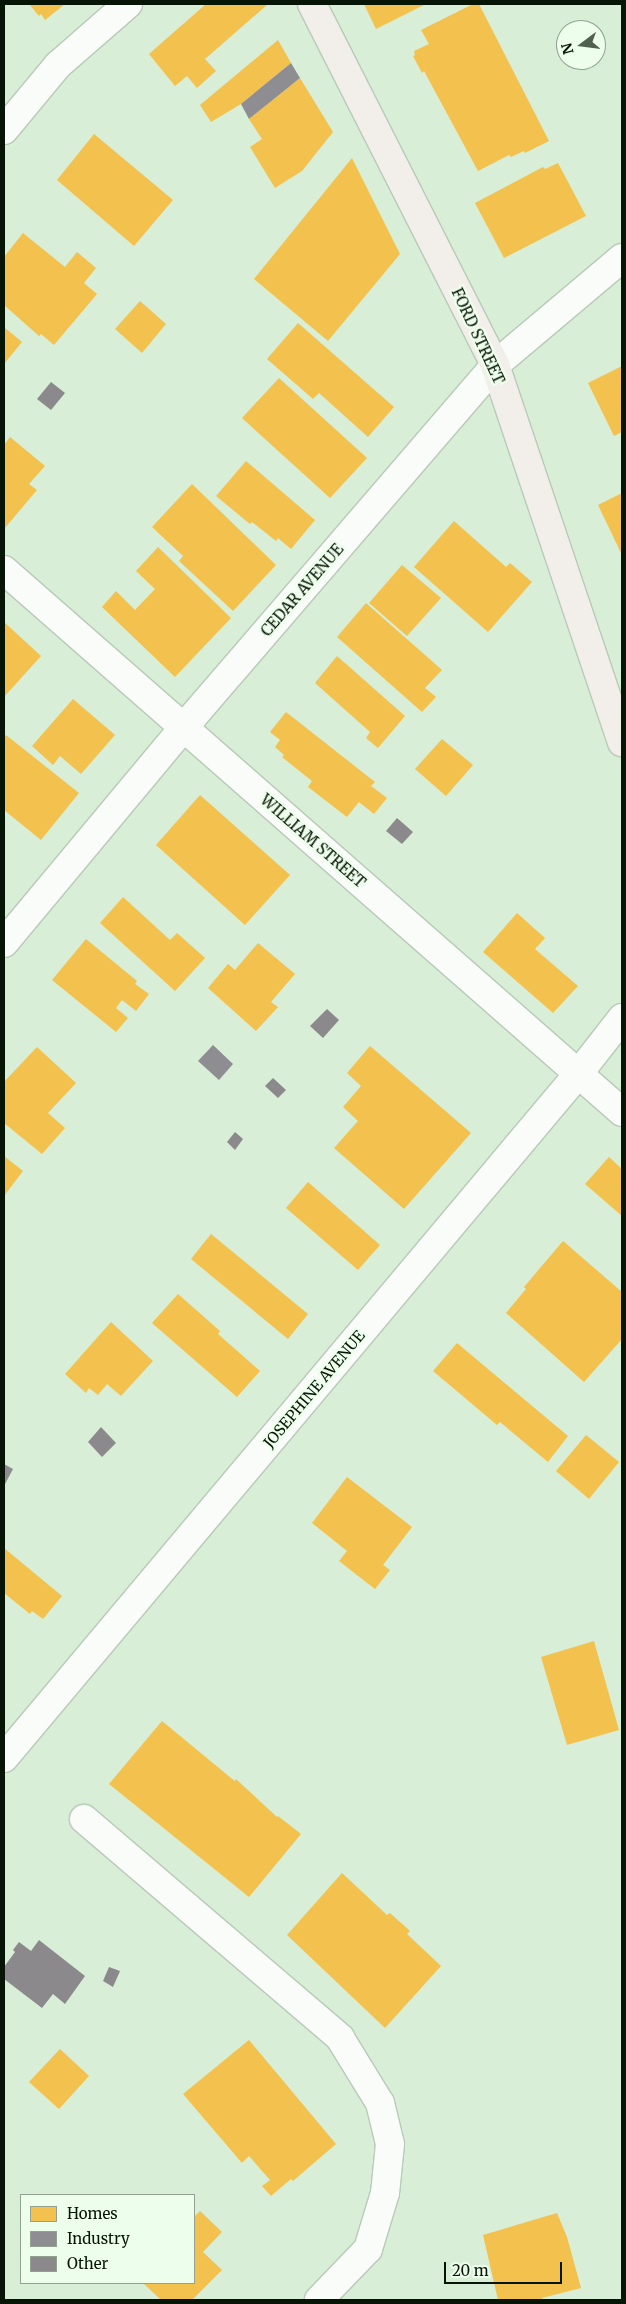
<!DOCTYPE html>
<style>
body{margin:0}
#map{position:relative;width:626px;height:2304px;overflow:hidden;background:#d8eed6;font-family:Merriweather,serif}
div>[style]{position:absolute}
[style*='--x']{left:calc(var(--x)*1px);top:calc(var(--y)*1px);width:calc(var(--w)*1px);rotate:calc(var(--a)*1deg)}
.homes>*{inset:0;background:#f2c14e}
.industry>*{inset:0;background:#8d8d92}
.building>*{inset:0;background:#8c898c}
.roads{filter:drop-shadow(1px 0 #b8cab7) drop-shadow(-1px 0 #b8cab7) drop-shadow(0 1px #b8cab7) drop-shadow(0 -1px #b8cab7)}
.minor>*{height:28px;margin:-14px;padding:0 14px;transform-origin:14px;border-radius:14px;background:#f9fcf9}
.major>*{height:28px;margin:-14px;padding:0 14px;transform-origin:14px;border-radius:14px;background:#f2eeea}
span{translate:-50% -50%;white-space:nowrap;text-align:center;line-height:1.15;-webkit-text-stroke:5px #eefeec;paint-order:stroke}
.street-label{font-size:15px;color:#071506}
.frame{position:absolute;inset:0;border:5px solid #071506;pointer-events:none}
.legend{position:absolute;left:20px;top:2194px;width:175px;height:90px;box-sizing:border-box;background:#eefeec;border:1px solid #92a190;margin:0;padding:6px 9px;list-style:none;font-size:15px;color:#071506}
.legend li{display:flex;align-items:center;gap:10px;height:25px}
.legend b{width:25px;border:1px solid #92a190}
.north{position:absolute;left:556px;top:20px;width:50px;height:50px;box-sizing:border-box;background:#eefeec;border:1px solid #92a190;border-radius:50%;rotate:255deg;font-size:14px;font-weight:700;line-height:20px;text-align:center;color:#071506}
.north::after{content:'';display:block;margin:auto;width:18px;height:22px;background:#50614f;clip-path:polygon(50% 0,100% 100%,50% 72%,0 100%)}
.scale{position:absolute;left:444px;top:2262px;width:118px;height:22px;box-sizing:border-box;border:2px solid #071506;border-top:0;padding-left:6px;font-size:15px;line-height:18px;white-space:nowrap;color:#071506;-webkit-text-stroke:4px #eefeec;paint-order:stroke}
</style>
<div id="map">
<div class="homes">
<i style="clip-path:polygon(29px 4px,65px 4px,45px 20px,41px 14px,39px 16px)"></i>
<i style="clip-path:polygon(206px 4px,267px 5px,205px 59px,216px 71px,197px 88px,187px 76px,175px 86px,149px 54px)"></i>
<i style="clip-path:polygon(364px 4px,426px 4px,376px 29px)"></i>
<i style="clip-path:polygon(473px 4px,479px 4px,549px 141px,525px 153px,524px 151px,511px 157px,509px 155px,478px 171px,424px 71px,422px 73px,413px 56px,415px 55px,414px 51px,429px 44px,421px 30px)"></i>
<i style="clip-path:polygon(278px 40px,291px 63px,241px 104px,211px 122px,200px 105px)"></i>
<i style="clip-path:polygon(300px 78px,333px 132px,302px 171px,275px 188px,250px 147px,262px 139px,249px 119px)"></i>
<i style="clip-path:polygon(94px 134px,173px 200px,134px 246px,57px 180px)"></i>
<i style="clip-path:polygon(352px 158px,400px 254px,328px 341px,254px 279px)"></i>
<i style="clip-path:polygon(558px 163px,586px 216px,504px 258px,475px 203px,543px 167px,545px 169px)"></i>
<i style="clip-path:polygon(23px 233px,65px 267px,77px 252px,96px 268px,84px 283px,97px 294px,54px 345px,41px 334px,39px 336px,4px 305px,4px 257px)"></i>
<i style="clip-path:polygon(140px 301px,166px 324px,142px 353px,115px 329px)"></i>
<i style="clip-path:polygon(298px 323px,394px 407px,368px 437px,319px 393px,313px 399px,267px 359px)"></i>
<i style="clip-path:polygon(4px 327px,22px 342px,4px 364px)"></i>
<i style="clip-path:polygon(622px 366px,622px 432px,614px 436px,588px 383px)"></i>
<i style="clip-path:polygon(279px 378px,367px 458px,330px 498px,242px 418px)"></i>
<i style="clip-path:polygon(10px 437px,45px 466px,29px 484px,37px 490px,4px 529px,4px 445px)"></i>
<i style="clip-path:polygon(246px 461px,315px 520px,291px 549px,278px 538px,276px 541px,252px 522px,250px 524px,216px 496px)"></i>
<i style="clip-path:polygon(192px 484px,276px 565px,233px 611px,179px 561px,183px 556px,152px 527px)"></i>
<i style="clip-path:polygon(622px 493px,622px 555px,598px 505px)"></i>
<i style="clip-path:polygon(454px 521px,506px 567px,510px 563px,532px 582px,488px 632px,414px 567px)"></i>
<i style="clip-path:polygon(158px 547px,231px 618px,175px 677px,102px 607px,116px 591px,135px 610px,155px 589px,136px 571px)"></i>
<i style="clip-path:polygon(402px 565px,441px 598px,407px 636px,369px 603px)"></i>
<i style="clip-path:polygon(366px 603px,442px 670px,425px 688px,436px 697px,422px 712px,337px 637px)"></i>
<i style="clip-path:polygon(4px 622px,41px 656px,4px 697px)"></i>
<i style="clip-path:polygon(337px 656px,405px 716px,378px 748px,366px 738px,370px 732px,315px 683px)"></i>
<i style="clip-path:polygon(73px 699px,115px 735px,81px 774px,60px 756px,53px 765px,32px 746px)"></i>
<i style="clip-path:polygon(286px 712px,375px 782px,371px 786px,387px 798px,374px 814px,359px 802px,347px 817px,308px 787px,312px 781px,282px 757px,284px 755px,275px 747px,280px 740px,270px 732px)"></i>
<i style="clip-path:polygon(6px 735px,79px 793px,41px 840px,4px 810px,4px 738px)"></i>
<i style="clip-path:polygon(442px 739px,473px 765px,446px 796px,415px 769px)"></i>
<i style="clip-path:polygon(200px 795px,290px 875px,245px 925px,156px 845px)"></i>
<i style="clip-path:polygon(123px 897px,170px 940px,177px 933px,205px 958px,175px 991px,100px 923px)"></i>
<i style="clip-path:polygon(517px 913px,545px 938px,535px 949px,578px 986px,553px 1013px,483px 952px)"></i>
<i style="clip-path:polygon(86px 939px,137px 981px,135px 984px,149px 994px,136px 1011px,122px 1000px,116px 1008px,128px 1018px,116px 1032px,52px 980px)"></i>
<i style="clip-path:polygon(258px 943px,295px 974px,271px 1002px,278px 1007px,256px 1031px,208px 988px,228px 964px,235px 970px)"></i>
<i style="clip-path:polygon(370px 1046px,471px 1133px,404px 1209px,334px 1148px,358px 1121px,343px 1107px,361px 1086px,347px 1073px)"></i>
<i style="clip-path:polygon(37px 1047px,76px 1083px,48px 1113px,65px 1128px,42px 1154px,4px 1123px,4px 1082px)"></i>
<i style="clip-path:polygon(4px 1156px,23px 1171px,4px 1196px)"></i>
<i style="clip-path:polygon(609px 1157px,622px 1169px,622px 1216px,585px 1184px)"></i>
<i style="clip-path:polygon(308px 1182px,380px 1245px,358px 1270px,286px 1208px)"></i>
<i style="clip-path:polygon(211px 1234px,308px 1314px,288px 1339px,191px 1259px)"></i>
<i style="clip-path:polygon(563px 1241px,622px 1292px,622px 1339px,584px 1382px,506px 1313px,526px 1289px,524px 1287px)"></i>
<i style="clip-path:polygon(178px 1294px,220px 1331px,218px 1334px,260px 1371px,237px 1397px,152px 1323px)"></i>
<i style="clip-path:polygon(111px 1322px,153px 1361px,121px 1396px,107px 1384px,98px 1395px,89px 1388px,86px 1393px,65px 1374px)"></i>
<i style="clip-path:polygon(457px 1343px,568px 1436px,548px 1462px,500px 1422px,497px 1425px,433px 1371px)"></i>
<i style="clip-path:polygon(586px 1435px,619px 1462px,589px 1499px,556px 1471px)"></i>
<i style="clip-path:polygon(347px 1477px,412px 1527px,383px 1565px,390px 1570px,375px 1589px,339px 1561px,347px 1551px,312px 1523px)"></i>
<i style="clip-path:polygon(4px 1548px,62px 1596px,43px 1619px,32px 1611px,30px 1614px,4px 1593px)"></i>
<i style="clip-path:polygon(594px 1641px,619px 1730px,567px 1745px,541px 1657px)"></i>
<i style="clip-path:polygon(162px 1721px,231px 1778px,235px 1781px,236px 1779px,277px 1817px,278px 1816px,301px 1834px,249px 1897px,109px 1784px)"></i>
<i style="clip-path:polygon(342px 1873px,387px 1915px,390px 1913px,410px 1931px,407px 1934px,441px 1966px,385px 2028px,287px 1935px)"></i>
<i style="clip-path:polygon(249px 2040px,336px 2144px,293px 2181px,291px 2179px,271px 2196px,262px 2186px,270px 2180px,249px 2156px,242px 2163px,183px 2094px)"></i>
<i style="clip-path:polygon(60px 2049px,89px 2076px,59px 2109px,29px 2082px)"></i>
<i style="clip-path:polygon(200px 2211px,222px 2232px,203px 2252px,222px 2270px,192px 2300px,161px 2300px,143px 2283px,194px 2283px,194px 2217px)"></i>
<i style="clip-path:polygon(557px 2213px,567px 2237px,581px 2288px,542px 2298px,542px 2300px,498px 2300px,483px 2235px)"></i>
</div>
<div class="industry">
<i style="clip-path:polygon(291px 63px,300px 78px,249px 119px,241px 104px)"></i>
<i style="clip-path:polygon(213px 1045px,233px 1064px,219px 1080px,198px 1061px)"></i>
<i style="clip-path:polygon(4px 1464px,13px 1469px,4px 1486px)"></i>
</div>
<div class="building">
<i style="clip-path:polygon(51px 382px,65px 393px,51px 410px,37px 399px)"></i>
<i style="clip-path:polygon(397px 818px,413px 832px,402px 844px,386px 831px)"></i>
<i style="clip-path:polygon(327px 1009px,339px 1020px,323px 1038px,310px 1026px)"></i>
<i style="clip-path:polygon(273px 1078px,286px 1090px,278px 1098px,265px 1086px)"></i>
<i style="clip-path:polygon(235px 1132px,243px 1139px,235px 1150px,227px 1142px)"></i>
<i style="clip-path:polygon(101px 1427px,116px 1443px,102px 1457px,88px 1442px)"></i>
<i style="clip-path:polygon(39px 1940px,85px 1976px,65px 2004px,53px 1994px,42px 2008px,4px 1979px,4px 1967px,15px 1952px,13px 1950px,19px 1942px,31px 1951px)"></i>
<i style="clip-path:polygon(109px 1967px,120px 1971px,113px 1987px,103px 1981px)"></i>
</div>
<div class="roads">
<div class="minor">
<i style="--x:4;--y:130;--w:85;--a:-50.3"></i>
<i style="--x:58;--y:65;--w:93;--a:-41.1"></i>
<i style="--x:4;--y:570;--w:822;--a:41.25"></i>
<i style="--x:4;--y:943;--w:281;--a:-50.2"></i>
<i style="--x:184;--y:727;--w:477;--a:-49.3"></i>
<i style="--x:495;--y:365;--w:166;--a:-40.1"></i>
<i style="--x:4;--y:1758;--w:894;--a:-49.99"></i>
<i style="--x:579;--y:1073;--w:70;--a:-52"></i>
<i style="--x:84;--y:1819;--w:337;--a:40.5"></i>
<i style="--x:340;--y:2038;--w:76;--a:58.4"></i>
<i style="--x:380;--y:2103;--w:42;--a:76.3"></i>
<i style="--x:390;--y:2144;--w:49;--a:95.8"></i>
<i style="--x:385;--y:2193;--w:59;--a:106.9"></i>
<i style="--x:368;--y:2249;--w:71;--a:133.9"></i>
</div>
<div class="major">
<i style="--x:312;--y:4;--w:405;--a:63.1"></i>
<i style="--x:495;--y:365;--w:398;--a:71.4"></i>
</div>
</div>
<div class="street-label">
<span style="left:478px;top:336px;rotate:65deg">FORD STREET</span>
<span style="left:302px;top:590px;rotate:-49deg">CEDAR AVENUE</span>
<span style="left:313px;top:841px;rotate:41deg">WILLIAM STREET</span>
<span style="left:314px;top:1389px;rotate:-50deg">JOSEPHINE AVENUE</span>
</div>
<div class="frame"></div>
<ul class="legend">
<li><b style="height:14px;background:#f2c14e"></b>Homes</li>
<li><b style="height:14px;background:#8d8d92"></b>Industry</li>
<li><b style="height:14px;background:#8c898c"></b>Other</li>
</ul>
<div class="north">N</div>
<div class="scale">20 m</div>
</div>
